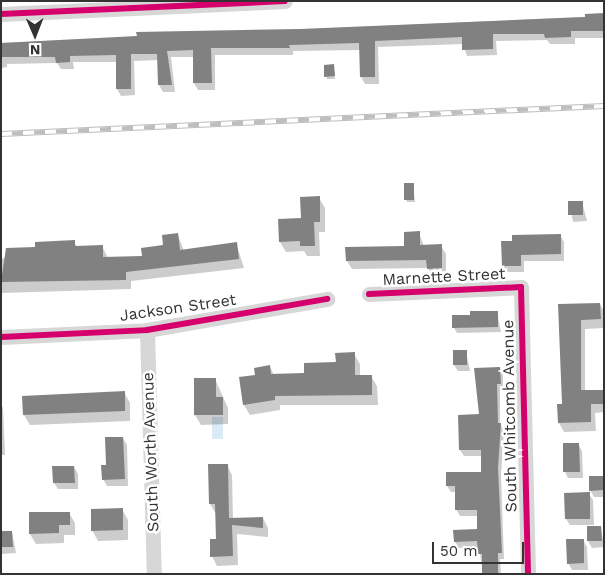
<!DOCTYPE html>
<style>
body{margin:0}
#map{position:relative;width:605px;height:575px;overflow:hidden;background:#fff;font-family:"Work Sans",sans-serif}
div>[style]{position:absolute}
[style*='--x']{left:calc(var(--x)*1px);top:calc(var(--y)*1px);width:calc(var(--w)*1px);rotate:calc(var(--a)*1deg)}
.water>*{inset:0;background:#dbebf5}
.shadow>*{inset:0;background:#0003}
.building>*{inset:0;background:#818181}
.minor>*{height:15px;margin:-7.5px;padding:0 7.5px;transform-origin:7.5px;border-radius:7.5px;background:#d7d7d7}
.rail>*{height:5.5px;margin-top:-2.75px;transform-origin:0;background:repeating-linear-gradient(90deg,#fff 0 11px,#bebebe 0 22px);box-sizing:border-box;border-block:1px solid #bebebe}
.cycleway>*{height:6px;margin:-3px;padding:0 3px;transform-origin:3px;border-radius:3px;background:#d6006c}
span{translate:-50% -50%;white-space:nowrap;text-align:center;line-height:1.15;-webkit-text-stroke:5px #fff;paint-order:stroke}
.street-label{font-size:16px;color:#333}
.frame{position:absolute;inset:0;border:2px solid #333;pointer-events:none}
.north{position:absolute;left:10px;top:10px;width:50px;height:50px;-webkit-text-stroke:4px #fff;paint-order:stroke;rotate:179deg;font-size:14px;font-weight:700;line-height:20px;text-align:center;color:#333}
.north::after{content:'';display:block;margin:auto;width:18px;height:22px;background:#333;clip-path:polygon(50% 0,100% 100%,50% 72%,0 100%)}
.scale{position:absolute;left:432px;top:542px;width:92px;height:22px;box-sizing:border-box;border:2px solid #333;border-top:0;padding-left:6px;font-size:15px;line-height:18px;white-space:nowrap;color:#333;-webkit-text-stroke:4px #fff;paint-order:stroke}
</style>
<div id="map">
<div class="water">
<i style="clip-path:polygon(212px 417px,223px 417px,223px 439px,212px 439px)"></i>
</div>
<div class="shadow">
<i style="clip-path:polygon(604px 16px,604px 38px,575px 38px,575px 44px,550px 44px,547px 40px,496px 41px,497px 55px,467px 56px,463px 44px,378px 47px,379px 84px,365px 84px,361px 77px,360px 50px,293px 51px,293px 55px,215px 55px,215px 90px,198px 90px,194px 83px,194px 57px,171px 57px,175px 92px,163px 92px,159px 85px,159px 60px,134px 61px,135px 95px,121px 96px,117px 89px,117px 62px,73px 62px,74px 69px,61px 69px,57px 63px,7px 64px,7px 67px,1px 68px,1px 43px)"></i>
<i style="clip-path:polygon(333px 66px,335px 79px,327px 79px,326px 76px)"></i>
<i style="clip-path:polygon(413px 185px,415px 202px,407px 202px,406px 199px)"></i>
<i style="clip-path:polygon(319px 198px,325px 208px,325px 232px,319px 232px,320px 256px,307px 256px,304px 251px,286px 252px,280px 242px)"></i>
<i style="clip-path:polygon(582px 202px,587px 221px,573px 222px,569px 203px)"></i>
<i style="clip-path:polygon(419px 233px,424px 246px,441px 246px,446px 254px,446px 277px,433px 277px,428px 268px,352px 269px,347px 261px,406px 247px)"></i>
<i style="clip-path:polygon(178px 235px,184px 251px,236px 243px,244px 268px,131px 281px,131px 289px,1px 293px,1px 259px,74px 241px,77px 247px,102px 246px,108px 258px,143px 257px)"></i>
<i style="clip-path:polygon(560px 235px,564px 242px,564px 261px,524px 261px,524px 272px,507px 272px,503px 266px,513px 242px)"></i>
<i style="clip-path:polygon(600px 304px,604px 312px,604px 328px,585px 329px,585px 391px,604px 391px,604px 412px,595px 413px,596px 431px,564px 432px,559px 423px,564px 405px,560px 305px)"></i>
<i style="clip-path:polygon(497px 312px,501px 332px,457px 333px,454px 328px,471px 316px)"></i>
<i style="clip-path:polygon(466px 351px,470px 371px,458px 371px,454px 365px)"></i>
<i style="clip-path:polygon(354px 354px,360px 364px,360px 376px,371px 376px,377px 386px,378px 405px,280px 405px,280px 410px,250px 415px,244px 405px,256px 376px,270px 367px,274px 375px,306px 374px)"></i>
<i style="clip-path:polygon(500px 368px,503px 375px,503px 390px,500px 390px,500px 423px,504px 430px,501px 475px,504px 559px,500px 559px,501px 574px,483px 574px,479px 547px,459px 548px,455px 542px,478px 530px,478px 516px,460px 516px,456px 509px,456px 492px,451px 492px,447px 486px,483px 473px,482px 456px,464px 456px,460px 450px,480px 416px)"></i>
<i style="clip-path:polygon(215px 379px,228px 408px,228px 424px,201px 425px,195px 415px)"></i>
<i style="clip-path:polygon(124px 392px,130px 403px,130px 421px,30px 425px,24px 415px)"></i>
<i style="clip-path:polygon(1px 404px,3px 408px,5px 455px,1px 455px)"></i>
<i style="clip-path:polygon(123px 438px,127px 445px,128px 486px,107px 486px,103px 479px,107px 466px)"></i>
<i style="clip-path:polygon(578px 444px,582px 451px,583px 478px,568px 478px,565px 472px)"></i>
<i style="clip-path:polygon(210px 465px,227px 465px,232px 475px,233px 519px,263px 518px,268px 528px,268px 537px,237px 534px,238px 565px,217px 566px,212px 556px,217px 540px,216px 514px,210px 504px)"></i>
<i style="clip-path:polygon(74px 467px,78px 474px,78px 489px,58px 489px,54px 483px)"></i>
<i style="clip-path:polygon(603px 477px,604px 497px,594px 497px,590px 490px)"></i>
<i style="clip-path:polygon(589px 494px,593px 500px,594px 525px,570px 525px,566px 519px)"></i>
<i style="clip-path:polygon(122px 509px,128px 520px,128px 540px,98px 541px,92px 530px)"></i>
<i style="clip-path:polygon(69px 513px,75px 523px,75px 535px,64px 535px,64px 543px,36px 544px,30px 534px)"></i>
<i style="clip-path:polygon(601px 527px,604px 547px,592px 548px,588px 541px)"></i>
<i style="clip-path:polygon(1px 532px,12px 532px,16px 553px,1px 554px)"></i>
<i style="clip-path:polygon(583px 540px,587px 547px,588px 570px,572px 570px,568px 563px)"></i>
</div>
<div class="building">
<i style="clip-path:polygon(604px 13px,604px 31px,571px 31px,571px 37px,545px 38px,544px 34px,493px 34px,493px 49px,462px 50px,462px 37px,375px 41px,375px 77px,360px 77px,359px 43px,289px 45px,290px 48px,211px 48px,212px 83px,193px 83px,193px 50px,167px 51px,172px 85px,158px 85px,157px 54px,131px 54px,131px 89px,116px 89px,116px 55px,70px 56px,70px 62px,56px 63px,55px 57px,1px 57px,1px 43px,137px 36px,136px 32px,300px 29px,585px 17px,585px 14px)"></i>
<i style="clip-path:polygon(334px 64px,335px 76px,324px 77px,324px 65px)"></i>
<i style="clip-path:polygon(404px 183px,414px 183px,414px 200px,404px 200px)"></i>
<i style="clip-path:polygon(320px 196px,320px 222px,314px 222px,315px 246px,300px 246px,300px 241px,279px 242px,278px 219px,301px 218px,300px 197px)"></i>
<i style="clip-path:polygon(568px 201px,583px 201px,583px 215px,568px 215px)"></i>
<i style="clip-path:polygon(420px 231px,420px 245px,442px 244px,442px 268px,427px 269px,426px 260px,346px 261px,345px 247px,404px 246px,404px 232px)"></i>
<i style="clip-path:polygon(178px 233px,180px 250px,237px 242px,239px 259px,126px 272px,126px 280px,1px 282px,6px 248px,35px 247px,35px 242px,75px 240px,75px 246px,103px 245px,103px 257px,142px 256px,141px 248px,163px 245px,162px 235px)"></i>
<i style="clip-path:polygon(561px 234px,561px 254px,521px 255px,521px 266px,502px 266px,501px 241px,512px 241px,512px 235px)"></i>
<i style="clip-path:polygon(600px 303px,601px 319px,581px 320px,581px 390px,604px 390px,604px 404px,591px 404px,591px 422px,558px 423px,557px 404px,562px 404px,558px 304px)"></i>
<i style="clip-path:polygon(470px 311px,498px 311px,498px 327px,452px 328px,452px 315px,470px 315px)"></i>
<i style="clip-path:polygon(453px 350px,467px 350px,467px 365px,453px 365px)"></i>
<i style="clip-path:polygon(355px 352px,355px 375px,372px 375px,372px 395px,275px 396px,275px 400px,243px 405px,239px 377px,255px 375px,254px 368px,270px 365px,271px 374px,304px 373px,304px 363px,336px 362px,335px 353px)"></i>
<i style="clip-path:polygon(500px 367px,501px 384px,497px 384px,498px 423px,501px 423px,498px 468px,502px 553px,498px 553px,498px 574px,482px 574px,482px 554px,478px 554px,477px 541px,454px 542px,453px 530px,477px 529px,477px 510px,455px 510px,455px 486px,446px 486px,446px 472px,481px 472px,481px 450px,459px 450px,458px 415px,479px 414px,474px 368px)"></i>
<i style="clip-path:polygon(194px 378px,216px 378px,216px 397px,223px 397px,223px 415px,194px 415px)"></i>
<i style="clip-path:polygon(125px 391px,125px 411px,23px 415px,22px 396px)"></i>
<i style="clip-path:polygon(105px 437px,123px 437px,125px 479px,102px 480px,101px 465px,106px 465px)"></i>
<i style="clip-path:polygon(563px 443px,579px 443px,580px 472px,563px 472px)"></i>
<i style="clip-path:polygon(208px 464px,228px 464px,229px 518px,263px 517px,263px 528px,232px 525px,233px 556px,210px 557px,210px 539px,216px 539px,215px 504px,209px 504px)"></i>
<i style="clip-path:polygon(52px 466px,74px 466px,75px 483px,53px 483px)"></i>
<i style="clip-path:polygon(589px 476px,603px 476px,604px 490px,589px 491px)"></i>
<i style="clip-path:polygon(590px 492px,590px 519px,565px 519px,564px 493px)"></i>
<i style="clip-path:polygon(123px 508px,123px 530px,91px 531px,91px 509px)"></i>
<i style="clip-path:polygon(29px 512px,70px 512px,70px 525px,59px 525px,59px 533px,29px 534px)"></i>
<i style="clip-path:polygon(587px 526px,601px 526px,602px 541px,587px 541px)"></i>
<i style="clip-path:polygon(1px 531px,12px 531px,13px 547px,1px 547px)"></i>
<i style="clip-path:polygon(566px 539px,584px 539px,584px 563px,567px 564px)"></i>
</div>
<div class="minor">
<i style="--x:1;--y:14;--w:284;--a:-2.6"></i>
<i style="--x:369;--y:294;--w:152;--a:-2.6"></i>
<i style="--x:521;--y:287;--w:287;--a:88.6"></i>
<i style="--x:147;--y:330;--w:244;--a:88.4"></i>
<i style="--x:1;--y:337;--w:146;--a:-2.7"></i>
<i style="--x:147;--y:330;--w:183;--a:-9.8"></i>
</div>
<div class="rail">
<i style="--x:1;--y:134;--w:604;--a:-2.66"></i>
</div>
<div class="cycleway">
<i style="--x:1;--y:14;--w:284;--a:-2.6"></i>
<i style="--x:369;--y:294;--w:152;--a:-2.6"></i>
<i style="--x:521;--y:287;--w:287;--a:88.6"></i>
<i style="--x:1;--y:337;--w:146;--a:-2.7"></i>
<i style="--x:147;--y:330;--w:183;--a:-9.8"></i>
</div>
<div class="street-label">
<span style="left:444px;top:277px;rotate:-3deg">Marnette Street</span>
<span style="left:178px;top:308px;rotate:-8deg">Jackson Street</span>
<span style="left:510px;top:416px;rotate:-91deg">South Whitcomb Avenue</span>
<span style="left:151px;top:452px;rotate:-92deg">South Worth Avenue</span>
</div>
<div class="frame"></div>
<div class="north">N</div>
<div class="scale">50 m</div>
</div>
